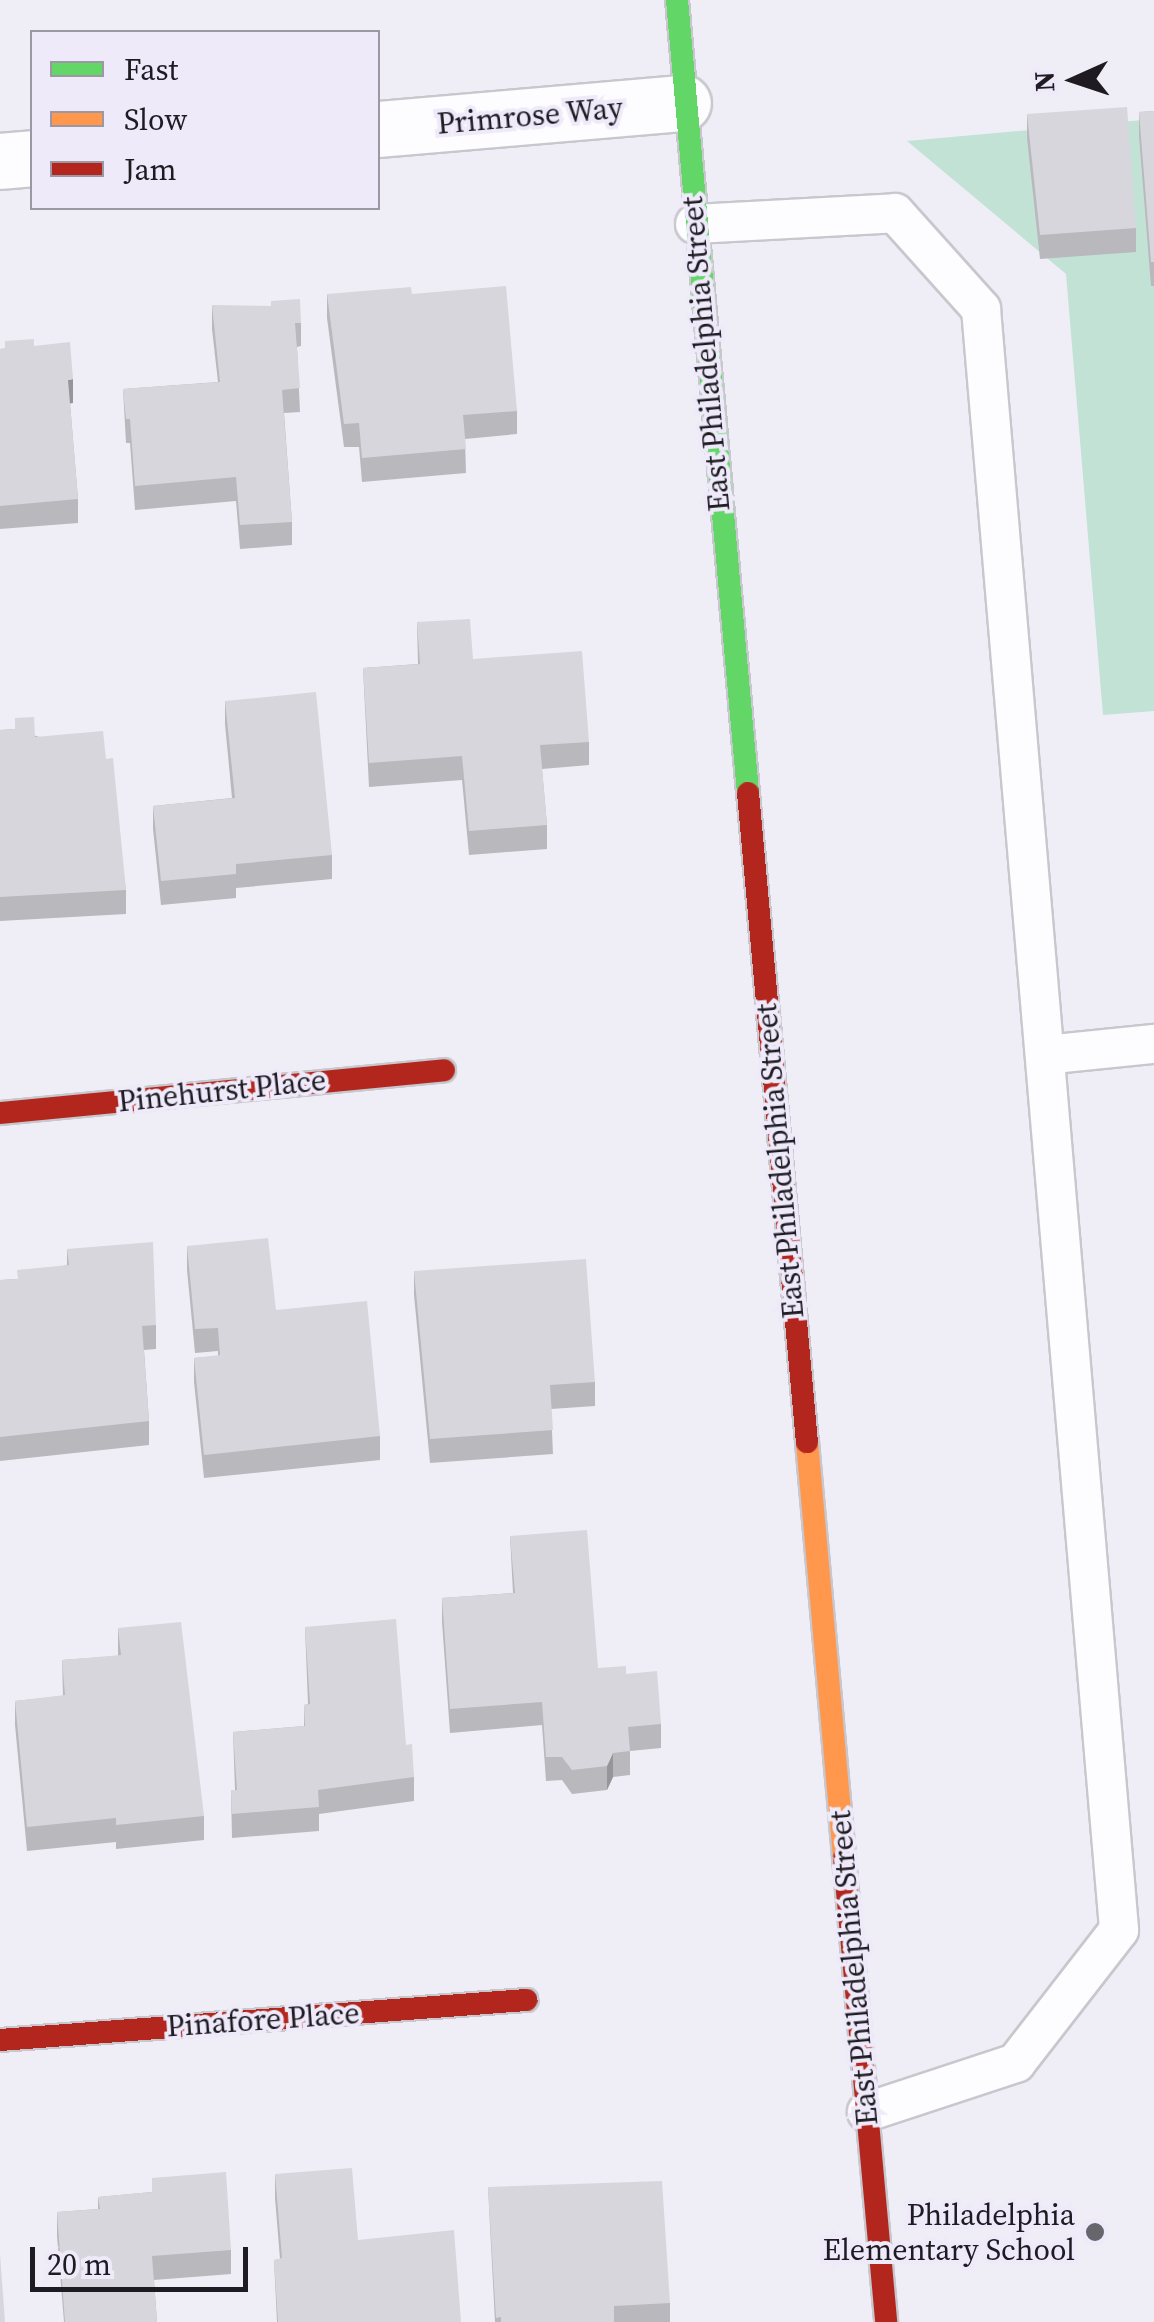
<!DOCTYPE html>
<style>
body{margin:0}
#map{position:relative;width:1154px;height:2322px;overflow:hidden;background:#efeef6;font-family:"Source Serif 4",serif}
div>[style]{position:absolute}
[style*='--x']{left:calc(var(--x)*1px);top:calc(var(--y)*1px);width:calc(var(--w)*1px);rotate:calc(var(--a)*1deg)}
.green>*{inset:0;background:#c3e2d6}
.roads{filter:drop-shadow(2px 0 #c8c7cd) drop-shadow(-2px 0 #c8c7cd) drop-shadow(0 2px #c8c7cd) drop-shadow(0 -2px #c8c7cd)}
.lane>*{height:38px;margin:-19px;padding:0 19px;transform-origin:19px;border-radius:19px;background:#fdfcfe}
.street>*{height:55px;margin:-27.5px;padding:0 27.5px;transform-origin:27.5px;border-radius:27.5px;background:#fdfcfe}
.fast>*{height:22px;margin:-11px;padding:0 11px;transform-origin:11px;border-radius:11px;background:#63d668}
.slow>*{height:22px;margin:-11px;padding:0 11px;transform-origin:11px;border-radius:11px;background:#ff974d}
.jam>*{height:22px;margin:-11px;padding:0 11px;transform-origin:11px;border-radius:11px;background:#b3261e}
.wall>*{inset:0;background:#b8b8bd}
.shaded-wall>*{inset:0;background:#96969a}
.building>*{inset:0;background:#d6d6dc}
.dots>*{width:28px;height:28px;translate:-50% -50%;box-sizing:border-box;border:5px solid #eeeaf9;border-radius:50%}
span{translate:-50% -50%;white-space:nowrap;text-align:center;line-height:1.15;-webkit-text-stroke:8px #eeeaf9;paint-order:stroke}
.street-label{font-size:30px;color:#1e1c22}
.poi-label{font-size:30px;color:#1e1c22}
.right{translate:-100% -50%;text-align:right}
.legend{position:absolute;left:30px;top:30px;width:350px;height:180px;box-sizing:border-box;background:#eeeaf9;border:2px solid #9b98a3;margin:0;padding:12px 18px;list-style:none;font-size:30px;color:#1e1c22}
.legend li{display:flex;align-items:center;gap:20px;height:50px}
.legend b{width:50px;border:2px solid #9b98a3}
.north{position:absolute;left:1024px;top:30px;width:100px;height:100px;-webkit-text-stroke:8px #eeeaf9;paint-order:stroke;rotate:267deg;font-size:28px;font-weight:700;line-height:40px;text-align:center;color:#1e1c22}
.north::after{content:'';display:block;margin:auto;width:35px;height:45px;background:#1e1c22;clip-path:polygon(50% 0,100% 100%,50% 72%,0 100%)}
.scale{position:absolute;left:30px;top:2247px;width:218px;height:45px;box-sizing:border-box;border:5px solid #1e1c22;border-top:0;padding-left:12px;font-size:30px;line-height:35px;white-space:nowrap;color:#1e1c22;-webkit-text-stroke:8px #eeeaf9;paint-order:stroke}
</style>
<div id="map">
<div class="green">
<i style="clip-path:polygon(1154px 119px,1154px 711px,1103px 715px,1066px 274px,907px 141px)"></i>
</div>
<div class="roads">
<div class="lane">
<i style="--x:695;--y:224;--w:200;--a:-3.1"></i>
<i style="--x:895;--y:213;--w:129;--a:48.1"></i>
<i style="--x:981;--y:309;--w:1627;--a:85.13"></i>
<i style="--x:1119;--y:1930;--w:168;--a:127.8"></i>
<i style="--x:1016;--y:2063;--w:157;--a:161.8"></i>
<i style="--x:1045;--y:1055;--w:110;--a:-5.8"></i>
</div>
<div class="street">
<i style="--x:378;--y:129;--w:306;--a:-4.9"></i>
<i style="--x:0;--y:161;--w:32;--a:-5"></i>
</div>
<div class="fast">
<i style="--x:677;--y:0;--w:796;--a:84.88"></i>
</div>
<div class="slow">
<i style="--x:807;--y:1442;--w:418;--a:84.9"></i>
</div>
<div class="jam">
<i style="--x:748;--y:793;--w:652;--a:84.81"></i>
<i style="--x:0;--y:1113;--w:446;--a:-5.5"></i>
<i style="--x:844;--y:1858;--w:466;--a:84.8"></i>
<i style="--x:0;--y:2040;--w:528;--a:-4.35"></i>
</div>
</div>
<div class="wall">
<i style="clip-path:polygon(1154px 111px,1154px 286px,1151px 286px,1139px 136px,1139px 112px)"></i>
<i style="clip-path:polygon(1027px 114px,1136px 228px,1136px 252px,1040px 259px,1027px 138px)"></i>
<i style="clip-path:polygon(327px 294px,412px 294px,517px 411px,517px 434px,465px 439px,466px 473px,362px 482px,359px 447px,344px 447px,327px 318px)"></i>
<i style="clip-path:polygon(212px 305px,301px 323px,301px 346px,297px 347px,300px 412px,284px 413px,292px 522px,292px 545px,240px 549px,236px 501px,135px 510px,130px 443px,126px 443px,123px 389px,218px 382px,212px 329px)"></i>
<i style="clip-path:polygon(34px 346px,73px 403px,70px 403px,78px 499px,78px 523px,0 529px,0 349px)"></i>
<i style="clip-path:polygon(417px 622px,473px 659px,589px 742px,589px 765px,542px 769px,547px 825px,547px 849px,469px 855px,462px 780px,369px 787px,363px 668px,418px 664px)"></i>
<i style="clip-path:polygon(225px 701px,332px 855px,332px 879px,236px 888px,236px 898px,161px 905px,153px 829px,153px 806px,232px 798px,225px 724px)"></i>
<i style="clip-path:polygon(15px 729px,106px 759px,126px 890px,126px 914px,0 921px,0 730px)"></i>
<i style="clip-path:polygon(187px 1246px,276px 1310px,380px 1436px,380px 1460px,204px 1478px,194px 1382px,194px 1358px,218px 1356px,218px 1351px,195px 1353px,187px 1270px)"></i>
<i style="clip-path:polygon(67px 1249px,156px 1325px,156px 1349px,144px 1350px,149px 1421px,149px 1445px,0 1461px,0 1280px,17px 1279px,67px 1265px)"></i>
<i style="clip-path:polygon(414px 1271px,595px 1382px,595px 1406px,551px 1409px,553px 1454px,430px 1463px,414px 1295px)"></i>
<i style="clip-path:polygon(510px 1536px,598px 1668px,626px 1674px,661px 1724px,661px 1748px,630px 1751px,630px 1775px,613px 1777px,607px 1790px,572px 1794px,562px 1780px,546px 1781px,542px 1725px,450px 1733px,442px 1622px,442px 1598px,513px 1593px)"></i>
<i style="clip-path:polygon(305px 1627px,406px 1745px,414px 1777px,414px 1801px,319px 1814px,319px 1831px,232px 1838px,231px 1790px,235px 1790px,233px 1732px,304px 1726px,304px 1705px,308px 1704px)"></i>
<i style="clip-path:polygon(118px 1628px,204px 1816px,204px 1840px,116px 1849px,116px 1842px,27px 1851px,15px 1725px,15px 1701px,63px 1696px,62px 1660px,118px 1656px)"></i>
<i style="clip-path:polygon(275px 2174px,358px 2240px,461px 2322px,277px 2322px,274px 2260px,280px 2259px,275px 2198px)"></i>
<i style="clip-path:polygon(488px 2187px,670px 2303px,670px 2322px,495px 2322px)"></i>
<i style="clip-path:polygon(152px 2192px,231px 2250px,231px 2274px,154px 2280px,157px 2322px,64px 2322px,57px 2236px,57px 2212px,98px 2209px,98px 2197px)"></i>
</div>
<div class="shaded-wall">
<i style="clip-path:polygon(73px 379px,73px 403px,68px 404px,68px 380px)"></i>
<i style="clip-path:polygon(613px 1753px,613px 1777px,607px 1790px,607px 1766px)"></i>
</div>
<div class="building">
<i style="clip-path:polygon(1127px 107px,1136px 228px,1040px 235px,1027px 114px)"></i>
<i style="clip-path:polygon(1154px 111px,1154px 262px,1151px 262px,1139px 112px)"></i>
<i style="clip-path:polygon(506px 286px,517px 411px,463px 415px,466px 449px,362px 458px,359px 423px,344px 424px,327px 294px,411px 287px,412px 294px)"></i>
<i style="clip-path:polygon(300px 299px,301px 323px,295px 323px,300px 388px,282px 390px,292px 522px,240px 525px,236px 477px,135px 486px,130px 419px,126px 419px,123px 389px,220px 382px,212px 305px,271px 306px,271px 301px)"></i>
<i style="clip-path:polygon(34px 339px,34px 346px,70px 342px,73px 379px,68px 380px,78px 499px,0 506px,0 349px,5px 348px,5px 341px)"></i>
<i style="clip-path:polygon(470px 619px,473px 659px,582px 651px,589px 742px,540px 745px,547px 825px,469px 831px,462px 756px,369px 763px,363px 668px,420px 664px,417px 622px)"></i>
<i style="clip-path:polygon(316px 692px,332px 855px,236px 864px,236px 874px,161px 881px,153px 806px,235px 798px,225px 701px)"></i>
<i style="clip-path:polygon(34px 717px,35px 737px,103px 731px,106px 759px,113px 758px,126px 890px,0 897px,0 730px,15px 729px,15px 718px)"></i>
<i style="clip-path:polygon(268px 1238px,276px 1310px,367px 1301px,380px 1436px,204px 1455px,194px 1358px,220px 1355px,218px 1328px,195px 1329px,187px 1246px)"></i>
<i style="clip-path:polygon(153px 1242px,156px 1325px,142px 1326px,149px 1421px,0 1437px,0 1280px,18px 1279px,17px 1270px,69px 1265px,67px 1249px)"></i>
<i style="clip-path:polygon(586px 1259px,595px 1382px,550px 1385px,553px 1430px,430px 1439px,414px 1271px)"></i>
<i style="clip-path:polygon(587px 1530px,598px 1668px,626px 1666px,626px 1674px,657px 1671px,661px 1724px,628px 1727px,630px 1751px,613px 1753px,607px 1766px,572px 1770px,562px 1757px,546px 1757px,542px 1702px,450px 1709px,442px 1598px,515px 1593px,510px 1536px)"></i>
<i style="clip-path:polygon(396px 1619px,406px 1745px,412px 1744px,414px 1777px,318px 1790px,319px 1807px,232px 1814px,231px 1790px,237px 1790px,233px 1732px,305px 1726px,304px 1705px,310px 1704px,305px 1627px)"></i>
<i style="clip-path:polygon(181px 1622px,204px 1816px,116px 1825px,116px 1818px,27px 1827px,15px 1701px,65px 1695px,62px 1660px,121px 1655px,118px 1628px)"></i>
<i style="clip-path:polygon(352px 2168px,358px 2240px,454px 2230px,461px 2322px,278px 2322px,274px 2260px,282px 2258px,275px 2174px)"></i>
<i style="clip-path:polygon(226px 2172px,231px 2250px,152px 2256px,157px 2322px,65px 2322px,57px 2212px,100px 2209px,98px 2197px,152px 2192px,152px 2178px)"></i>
<i style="clip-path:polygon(662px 2181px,670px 2303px,614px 2306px,614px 2322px,501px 2322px,501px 2317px,496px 2318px,488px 2187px)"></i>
<i style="clip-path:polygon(0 2254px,5px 2322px,0 2322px)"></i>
</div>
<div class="dots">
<i style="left:1095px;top:2232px;background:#67666c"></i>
</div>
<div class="street-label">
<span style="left:530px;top:116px;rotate:-5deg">Primrose Way</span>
<span style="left:706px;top:354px;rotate:-95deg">East Philadelphia Street</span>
<span style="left:222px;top:1091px;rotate:-6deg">Pinehurst Place</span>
<span style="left:780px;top:1161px;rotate:-95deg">East Philadelphia Street</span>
<span style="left:854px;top:1968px;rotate:-95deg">East Philadelphia Street</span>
<span style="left:263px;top:2020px;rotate:-4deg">Pinafore Place</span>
</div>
<div class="poi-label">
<span class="right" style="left:1075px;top:2232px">Philadelphia<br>Elementary School</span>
</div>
<ul class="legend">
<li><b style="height:12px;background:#63d668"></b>Fast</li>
<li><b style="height:12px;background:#ff974d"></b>Slow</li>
<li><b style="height:12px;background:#b3261e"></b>Jam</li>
</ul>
<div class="north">N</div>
<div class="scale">20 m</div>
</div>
